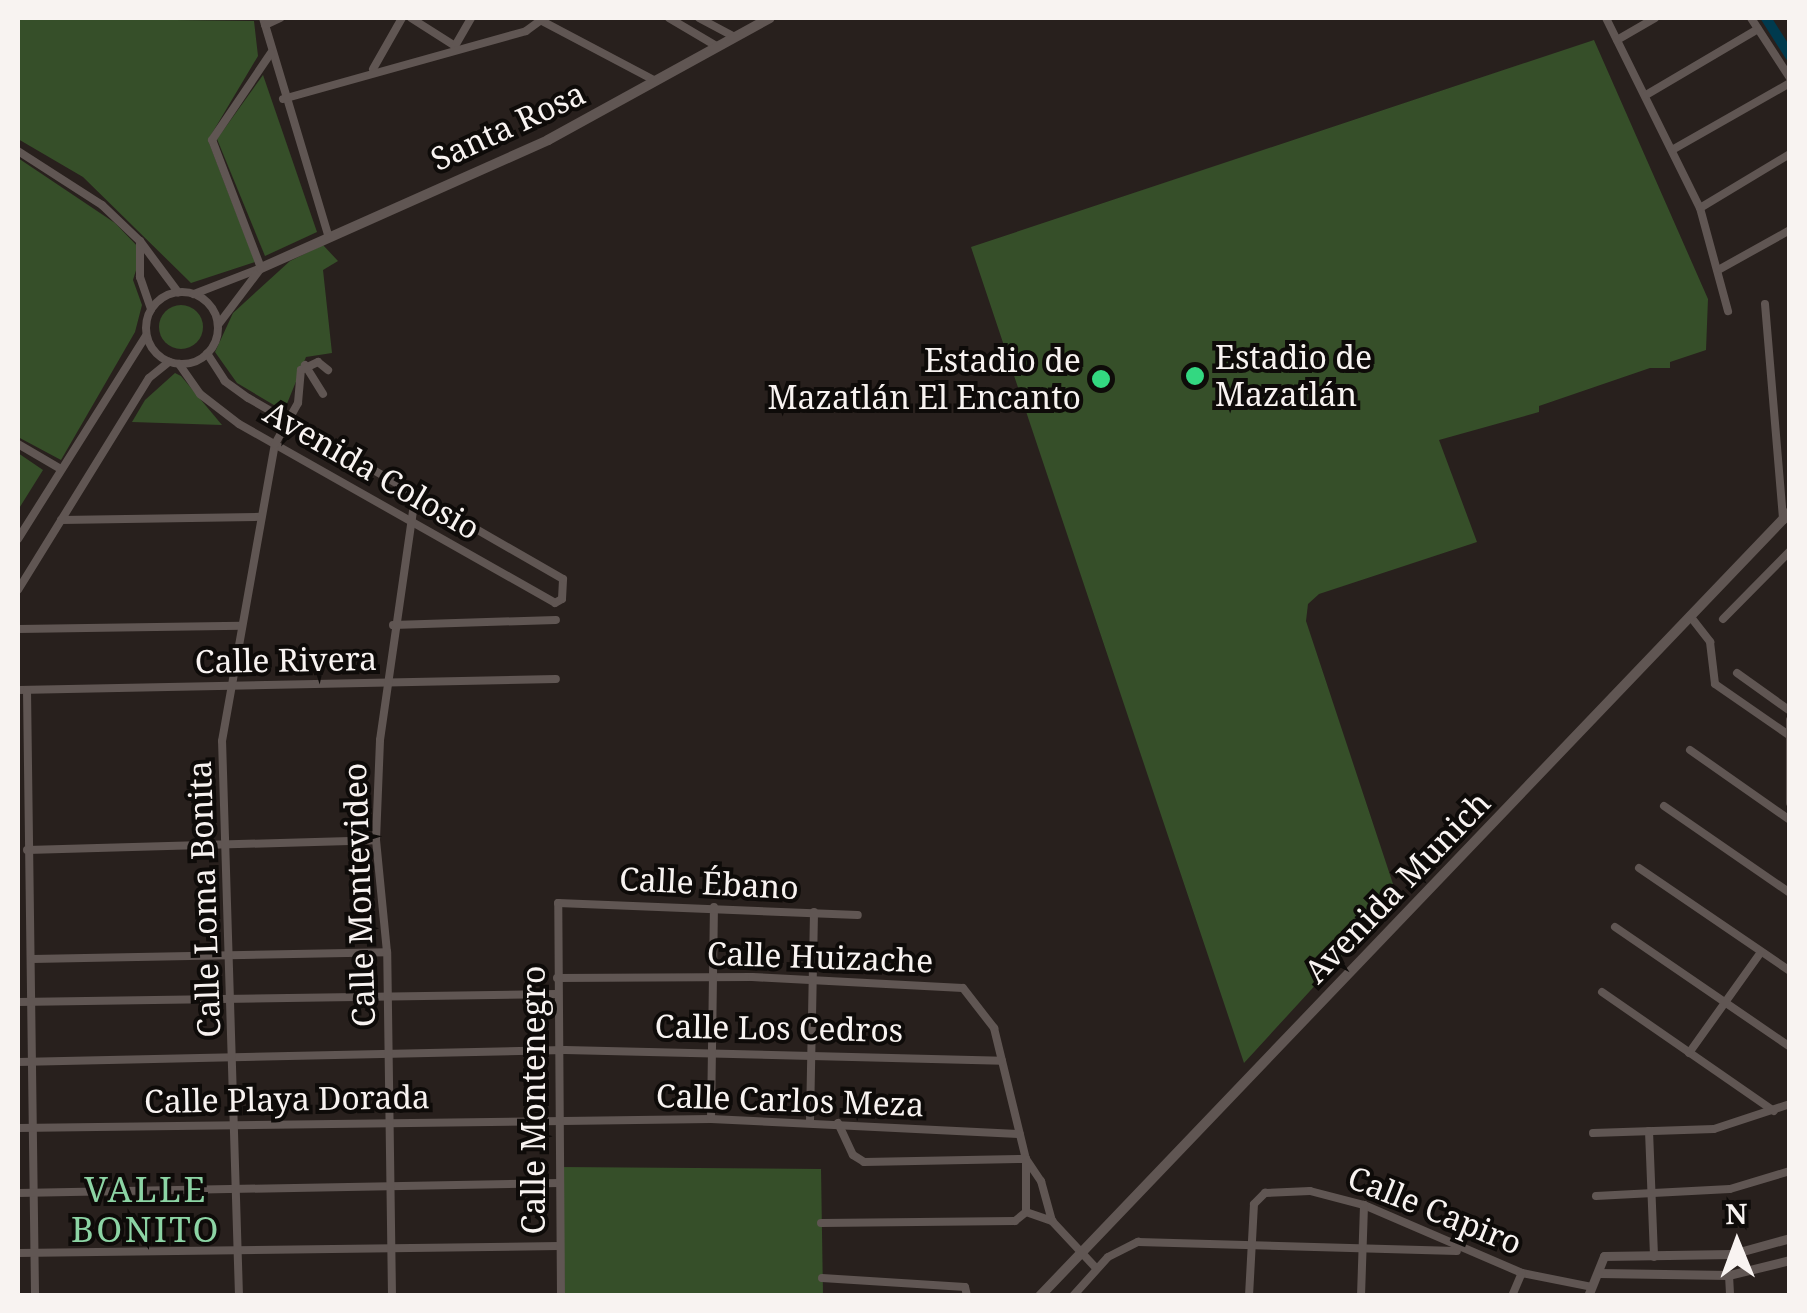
<!DOCTYPE html>
<meta charset="utf-8">
<style>
body{margin:0}
#map{position:relative;width:1807px;height:1313px;overflow:hidden;background:#28201d;font-family:"Noto Serif",serif}
div>[style]{position:absolute}
[style*='--x']{left:calc(var(--x)*1px);top:calc(var(--y)*1px);width:calc(var(--w)*1px);rotate:calc(var(--a)*1deg)}
.green>*{inset:0;background:#364f29}
.round{border-radius:50%}
.canal>*{height:10px;margin:-5px;padding:0 5px;transform-origin:5px;border-radius:5px;background:#003a4e}
.minor>*{height:8px;margin:-4px;padding:0 4px;transform-origin:4px;border-radius:4px;background:#605653}
.minor>.ring{margin:-4px;padding:0;box-sizing:content-box;background:none;border:8px solid #605653;border-radius:50%}
.tertiary>*{height:9px;margin:-4.5px;padding:0 4.5px;transform-origin:4.5px;border-radius:4.5px;background:#605653}
.secondary>*{height:10px;margin:-5px;padding:0 5px;transform-origin:5px;border-radius:5px;background:#605653}
.dots>*{width:28px;height:28px;translate:-50% -50%;box-sizing:border-box;border:5px solid #0e0b09;border-radius:50%}
span{translate:-50% -50%;white-space:nowrap;text-align:center;line-height:1.15;-webkit-text-stroke:8px #0e0b09;paint-order:stroke}
.street-label{font-size:32px;color:#f8f3f1}
.poi-label{font-size:32px;color:#f8f3f1}
.left{translate:0 -50%;text-align:left}
.right{translate:-100% -50%;text-align:right}
.neighbourhood-label{font-size:35px;color:#8cd4a4;letter-spacing:2.5px}
.frame{position:absolute;inset:0;border:20px solid #f8f3f1;pointer-events:none}
.north{position:absolute;left:1687px;top:1193px;width:100px;height:100px;-webkit-text-stroke:8px #0e0b09;paint-order:stroke;rotate:359deg;font-size:28px;font-weight:700;line-height:40px;text-align:center;color:#f8f3f1}
.north::after{content:'';display:block;margin:auto;width:35px;height:45px;background:#f8f3f1;clip-path:polygon(50% 0,100% 100%,50% 72%,0 100%)}
</style>
<div id="map">
<div class="green">
<i style="clip-path:polygon(18px 18px,254px 21px,258px 56px,208px 140px,255px 262px,191px 283px,83px 177px,18px 139px)"></i>
<i style="clip-path:polygon(1594px 40px,1708px 299px,1706px 350px,1670px 362px,1670px 368px,1650px 368px,1539px 406px,1539px 412px,1439px 440px,1477px 542px,1319px 594px,1308px 604px,1306px 621px,1397px 896px,1244px 1063px,971px 247px)"></i>
<i style="clip-path:polygon(263px 75px,317px 232px,265px 256px,217px 139px)"></i>
<i style="clip-path:polygon(18px 158px,115px 223px,142px 251px,133px 280px,142px 305px,135px 332px,61px 460px,18px 437px)"></i>
<i style="clip-path:polygon(323px 245px,338px 261px,323px 270px,332px 353px,306px 357px,284px 411px,237px 383px,215px 352px,233px 313px,290px 261px)"></i>
<i class="round" style="left:159px;top:305px;width:44px;height:44px"></i>
<i style="clip-path:polygon(175px 373px,181px 376px,222px 425px,132px 422px,145px 400px)"></i>
<i style="clip-path:polygon(18px 453px,43px 470px,18px 510px)"></i>
<i style="clip-path:polygon(561px 1167px,821px 1169px,823px 1295px,565px 1295px)"></i>
</div>
<div class="canal">
<i style="--x:1766;--y:18;--w:45;--a:57.7"></i>
</div>
<div class="minor">
<i style="--x:263;--y:18;--w:227;--a:73.3"></i>
<i style="--x:411;--y:18;--w:52;--a:32.5"></i>
<i style="--x:455;--y:46;--w:32;--a:-60"></i>
<i style="--x:669;--y:18;--w:57;--a:30.6"></i>
<i style="--x:699;--y:18;--w:40;--a:28"></i>
<i style="--x:1606;--y:18;--w:212;--a:63.7"></i>
<i style="--x:1700;--y:208;--w:107;--a:74.8"></i>
<i style="--x:1751;--y:18;--w:72;--a:57"></i>
<i style="--x:542;--y:21;--w:129;--a:27.8"></i>
<i style="--x:265;--y:25;--w:17;--a:-25"></i>
<i style="--x:1617;--y:40;--w:44;--a:-30.1"></i>
<i style="--x:373;--y:69;--w:59;--a:-60.4"></i>
<i style="--x:1646;--y:95;--w:130;--a:-30.5"></i>
<i style="--x:283;--y:99;--w:252;--a:-15.6"></i>
<i style="--x:526;--y:31;--w:22;--a:-36"></i>
<i style="--x:1672;--y:150;--w:136;--a:-29.6"></i>
<i style="--x:18;--y:151;--w:100;--a:32.7"></i>
<i style="--x:102;--y:205;--w:52;--a:43.5"></i>
<i style="--x:1700;--y:208;--w:105;--a:-31"></i>
<i style="--x:261;--y:268;--w:137;--a:-110.9"></i>
<i style="--x:212;--y:140;--w:105;--a:-55.9"></i>
<i style="--x:1720;--y:269;--w:80;--a:-29.1"></i>
<i class="ring" style="left:146px;top:292px;width:64px;height:64px"></i>
<i style="--x:194;--y:294;--w:72;--a:-21.2"></i>
<i style="--x:261;--y:268;--w:71;--a:127"></i>
<i style="--x:1765;--y:304;--w:217;--a:85.2"></i>
<i style="--x:151;--y:309;--w:34;--a:-109"></i>
<i style="--x:140;--y:277;--w:36;--a:-90"></i>
<i style="--x:140;--y:241;--w:64;--a:53.3"></i>
<i style="--x:179;--y:364;--w:37;--a:55"></i>
<i style="--x:200;--y:394;--w:49;--a:37.6"></i>
<i style="--x:239;--y:424;--w:363;--a:29.5"></i>
<i style="--x:555;--y:603;--w:8;--a:-30"></i>
<i style="--x:562;--y:599;--w:20;--a:-87"></i>
<i style="--x:563;--y:579;--w:363;--a:-150.1"></i>
<i style="--x:248;--y:398;--w:29;--a:-144"></i>
<i style="--x:225;--y:381;--w:33;--a:-123"></i>
<i style="--x:305;--y:365;--w:34;--a:58"></i>
<i style="--x:18;--y:444;--w:48;--a:30.3"></i>
<i style="--x:61;--y:520;--w:199;--a:-0.9"></i>
<i style="--x:18;--y:539;--w:240;--a:-57.8"></i>
<i style="--x:18;--y:590;--w:249;--a:-58.3"></i>
<i style="--x:149;--y:378;--w:26;--a:-39"></i>
<i style="--x:1690;--y:616;--w:33;--a:52"></i>
<i style="--x:1710;--y:642;--w:42;--a:83.2"></i>
<i style="--x:1715;--y:684;--w:91;--a:34.7"></i>
<i style="--x:1723;--y:619;--w:95;--a:-45.4"></i>
<i style="--x:393;--y:625;--w:163;--a:-1.8"></i>
<i style="--x:18;--y:629;--w:224;--a:-0.8"></i>
<i style="--x:1737;--y:673;--w:65;--a:35.6"></i>
<i style="--x:18;--y:690;--w:538;--a:-1.17"></i>
<i style="--x:27;--y:690;--w:606;--a:89.24"></i>
<i style="--x:1790;--y:720;--w:83;--a:90"></i>
<i style="--x:1690;--y:750;--w:122;--a:35"></i>
<i style="--x:1664;--y:806;--w:153;--a:34.6"></i>
<i style="--x:27;--y:850;--w:349;--a:-1.6"></i>
<i style="--x:1639;--y:868;--w:183;--a:34.3"></i>
<i style="--x:1615;--y:927;--w:212;--a:34.4"></i>
<i style="--x:32;--y:959;--w:355;--a:-1.1"></i>
<i style="--x:557;--y:978;--w:195;--a:-0.3"></i>
<i style="--x:752;--y:977;--w:211;--a:3"></i>
<i style="--x:963;--y:988;--w:51;--a:52.2"></i>
<i style="--x:994;--y:1028;--w:135;--a:76.3"></i>
<i style="--x:1026;--y:1159;--w:27;--a:56"></i>
<i style="--x:1041;--y:1181;--w:41;--a:74.6"></i>
<i style="--x:1052;--y:1221;--w:64;--a:46.9"></i>
<i style="--x:1602;--y:992;--w:209;--a:34.7"></i>
<i style="--x:18;--y:1002;--w:538;--a:-0.85"></i>
<i style="--x:1689;--y:1053;--w:124;--a:-54.5"></i>
<i style="--x:18;--y:1062;--w:547;--a:-1.26"></i>
<i style="--x:565;--y:1050;--w:437;--a:1.4"></i>
<i style="--x:711;--y:1119;--w:212;--a:-89.2"></i>
<i style="--x:810;--y:1121;--w:209;--a:-88.9"></i>
<i style="--x:838;--y:1123;--w:35;--a:65"></i>
<i style="--x:853;--y:1155;--w:13;--a:32"></i>
<i style="--x:864;--y:1162;--w:162;--a:-1.1"></i>
<i style="--x:18;--y:1128;--w:693;--a:-0.74"></i>
<i style="--x:711;--y:1119;--w:309;--a:2.8"></i>
<i style="--x:1649;--y:1131;--w:126;--a:87.7"></i>
<i style="--x:1593;--y:1133;--w:121;--a:-1.9"></i>
<i style="--x:1714;--y:1129;--w:80;--a:-18.2"></i>
<i style="--x:18;--y:1193;--w:541;--a:-1.06"></i>
<i style="--x:1596;--y:1196;--w:134;--a:-3"></i>
<i style="--x:1730;--y:1189;--w:63;--a:-16.7"></i>
<i style="--x:1026;--y:1212;--w:28;--a:19"></i>
<i style="--x:821;--y:1223;--w:194;--a:-0.6"></i>
<i style="--x:1015;--y:1221;--w:14;--a:-39"></i>
<i style="--x:1026;--y:1212;--w:53;--a:-90"></i>
<i style="--x:18;--y:1253;--w:541;--a:-0.74"></i>
<i style="--x:1729;--y:1275;--w:21;--a:87"></i>
<i style="--x:822;--y:1278;--w:143;--a:3.6"></i>
<i style="--x:965;--y:1287;--w:9;--a:77"></i>
<i style="--x:239;--y:1296;--w:555;--a:-91.75"></i>
<i style="--x:222;--y:741;--w:302;--a:-79.9"></i>
<i style="--x:275;--y:444;--w:47;--a:-60.7"></i>
<i style="--x:298;--y:403;--w:33;--a:-85"></i>
<i style="--x:301;--y:370;--w:19;--a:-25"></i>
<i style="--x:318;--y:362;--w:13;--a:39"></i>
<i style="--x:392;--y:1296;--w:344;--a:-90.8"></i>
<i style="--x:387;--y:952;--w:113;--a:-95.6"></i>
<i style="--x:376;--y:840;--w:100;--a:-87.7"></i>
<i style="--x:380;--y:740;--w:246;--a:-81.8"></i>
<i style="--x:561;--y:1296;--w:393;--a:-90.4"></i>
<i style="--x:558;--y:903;--w:300;--a:2.3"></i>
<i style="--x:1073;--y:1296;--w:52;--a:-48.1"></i>
<i style="--x:1108;--y:1257;--w:34;--a:-27"></i>
<i style="--x:1138;--y:1242;--w:319;--a:1.6"></i>
<i style="--x:1249;--y:1296;--w:92;--a:-86.9"></i>
<i style="--x:1254;--y:1204;--w:16;--a:-45"></i>
<i style="--x:1265;--y:1193;--w:45;--a:-2.5"></i>
<i style="--x:1310;--y:1191;--w:56;--a:14.5"></i>
<i style="--x:1364;--y:1205;--w:172;--a:23.3"></i>
<i style="--x:1522;--y:1273;--w:71;--a:11.3"></i>
<i style="--x:1361;--y:1296;--w:91;--a:-88.1"></i>
<i style="--x:1512;--y:1296;--w:25;--a:-67"></i>
</div>
<div class="tertiary">
<i style="--x:1599;--y:1273;--w:130;--a:0.9"></i>
<i style="--x:1729;--y:1275;--w:63;--a:-13.8"></i>
<i style="--x:1588;--y:1296;--w:43;--a:-68.2"></i>
<i style="--x:1604;--y:1256;--w:128;--a:-0.9"></i>
<i style="--x:1732;--y:1254;--w:60;--a:-15.4"></i>
</div>
<div class="secondary">
<i style="--x:261;--y:268;--w:314;--a:-24"></i>
<i style="--x:548;--y:140;--w:253;--a:-28.8"></i>
<i style="--x:1040;--y:1296;--w:1085;--a:-46.27"></i>
</div>
<div class="dots">
<i style="left:1195px;top:376px;background:#33d881"></i>
<i style="left:1101px;top:379px;background:#33d881"></i>
</div>
<div class="street-label">
<span style="left:508px;top:126px;rotate:-25deg">Santa Rosa</span>
<span style="left:372px;top:470px;rotate:30deg">Avenida Colosio</span>
<span style="left:286px;top:660px;rotate:-1deg">Calle Rivera</span>
<span style="left:709px;top:883px;rotate:3deg">Calle Ébano</span>
<span style="left:1397px;top:887px;rotate:-46deg">Avenida Munich</span>
<span style="left:359px;top:895px;rotate:-92deg">Calle Montevideo</span>
<span style="left:204px;top:899px;rotate:-92deg">Calle Loma Bonita</span>
<span style="left:820px;top:957px;rotate:2deg">Calle Huizache</span>
<span style="left:779px;top:1028px;rotate:1deg">Calle Los Cedros</span>
<span style="left:287px;top:1099px;rotate:-1deg">Calle Playa Dorada</span>
<span style="left:533px;top:1100px;rotate:-90deg">Calle Montenegro</span>
<span style="left:790px;top:1100px;rotate:2deg">Calle Carlos Meza</span>
<span style="left:1435px;top:1210px;rotate:22deg">Calle Capiro</span>
</div>
<div class="poi-label">
<span class="left" style="left:1215px;top:376px">Estadio de<br>Mazatlán</span>
<span class="right" style="left:1081px;top:379px">Estadio de<br>Mazatlán El Encanto</span>
</div>
<div class="neighbourhood-label">
<span style="left:146px;top:1209px">VALLE<br>BONITO</span>
</div>
<div class="frame"></div>
<div class="north">N</div>
</div>
